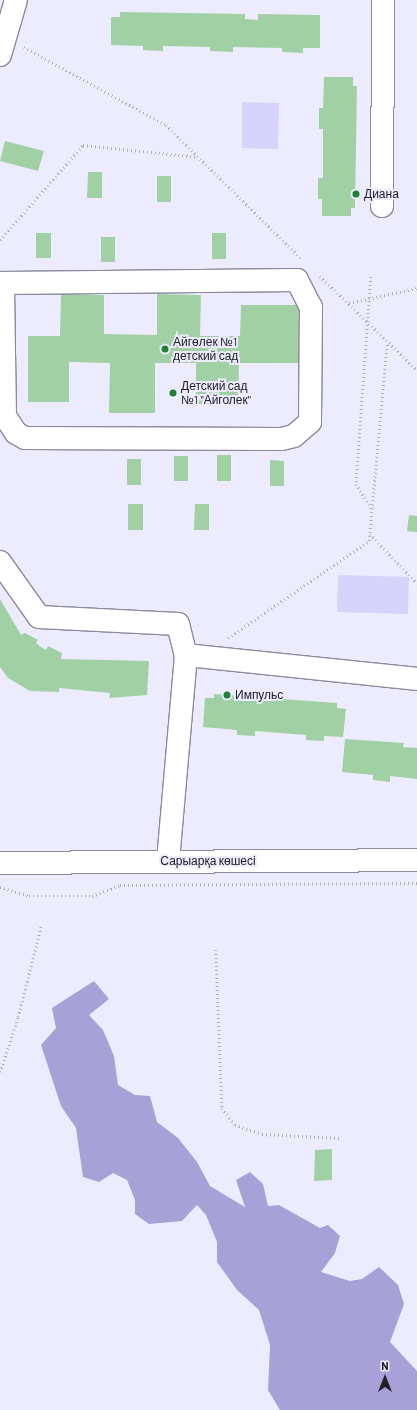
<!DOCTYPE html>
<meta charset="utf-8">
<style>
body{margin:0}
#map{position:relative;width:417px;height:1410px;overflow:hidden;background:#edecfe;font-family:Barlow,sans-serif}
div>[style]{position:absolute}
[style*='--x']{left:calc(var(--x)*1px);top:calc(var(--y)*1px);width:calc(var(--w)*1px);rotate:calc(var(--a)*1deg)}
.green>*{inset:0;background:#d7d3fa}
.forest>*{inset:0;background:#a7a1d7}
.building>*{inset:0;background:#a1d0a5}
.path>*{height:2.5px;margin-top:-1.25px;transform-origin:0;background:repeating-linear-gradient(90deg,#afaebd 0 1px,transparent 0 4px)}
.roads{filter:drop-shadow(1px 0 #8b8a9e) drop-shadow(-1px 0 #8b8a9e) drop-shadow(0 1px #8b8a9e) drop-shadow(0 -1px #8b8a9e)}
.minor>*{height:22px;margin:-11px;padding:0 11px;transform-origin:11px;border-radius:11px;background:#fff}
.dots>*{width:11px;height:11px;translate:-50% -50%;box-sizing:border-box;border:2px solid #edecfe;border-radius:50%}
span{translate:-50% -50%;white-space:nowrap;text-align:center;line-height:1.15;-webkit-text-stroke:4px #edecfe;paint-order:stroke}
.poi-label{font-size:12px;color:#212028}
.left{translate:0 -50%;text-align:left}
.street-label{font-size:12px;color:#212028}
.north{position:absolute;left:365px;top:1358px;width:40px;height:40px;-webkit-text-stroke:3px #edecfe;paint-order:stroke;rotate:0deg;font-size:11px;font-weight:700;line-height:16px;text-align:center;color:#212028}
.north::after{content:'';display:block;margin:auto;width:14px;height:18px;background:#212028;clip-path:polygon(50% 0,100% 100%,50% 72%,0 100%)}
</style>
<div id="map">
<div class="green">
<i style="clip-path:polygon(242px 102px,279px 103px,278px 149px,242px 148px)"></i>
<i style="clip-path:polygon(338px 575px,409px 577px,408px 614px,337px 612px)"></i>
</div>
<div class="forest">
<i style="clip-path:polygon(94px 981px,109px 999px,89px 1015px,103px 1030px,114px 1056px,118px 1085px,135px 1095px,150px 1096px,157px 1122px,178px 1138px,197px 1162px,210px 1186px,245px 1207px,236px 1180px,250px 1172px,263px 1184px,268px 1206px,279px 1205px,320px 1228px,328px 1225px,340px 1236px,335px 1253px,321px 1272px,350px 1281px,362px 1279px,379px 1267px,398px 1285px,404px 1304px,390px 1342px,417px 1371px,417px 1410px,280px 1410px,268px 1390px,270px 1345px,259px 1310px,237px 1290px,217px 1262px,217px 1242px,206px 1215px,197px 1205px,182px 1221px,149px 1224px,135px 1214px,135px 1200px,127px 1180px,113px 1173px,99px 1182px,83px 1177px,76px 1128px,61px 1106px,41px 1045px,56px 1028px,52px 1008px)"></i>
</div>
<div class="building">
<i style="clip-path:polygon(120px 12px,245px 14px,245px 19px,258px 20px,258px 14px,320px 15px,320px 48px,303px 48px,303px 53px,282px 52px,282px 48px,233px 47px,233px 52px,210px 51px,210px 47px,163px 46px,163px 51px,143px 50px,143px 46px,111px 45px,111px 17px,120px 17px)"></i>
<i style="clip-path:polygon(324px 77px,353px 77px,353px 86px,357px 86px,355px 208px,351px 208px,351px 216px,322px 216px,322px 199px,318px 199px,318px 178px,323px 178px,323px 129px,319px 129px,319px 108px,323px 108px)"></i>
<i style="clip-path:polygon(5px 141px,44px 151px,38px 171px,0 161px)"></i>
<i style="clip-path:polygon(88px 172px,102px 172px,102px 198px,87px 198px)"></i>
<i style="clip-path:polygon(157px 176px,171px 176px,171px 202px,157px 202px)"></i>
<i style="clip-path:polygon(36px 233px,51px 233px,51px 258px,36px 258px)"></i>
<i style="clip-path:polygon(212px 233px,226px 233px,226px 259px,212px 259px)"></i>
<i style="clip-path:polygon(101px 237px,115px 237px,115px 262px,101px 262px)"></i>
<i style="clip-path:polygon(61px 294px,104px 295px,104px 334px,157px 335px,157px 294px,201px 295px,200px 336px,240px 336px,241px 305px,302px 305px,301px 363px,239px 363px,238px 404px,196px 404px,196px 363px,155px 363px,155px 413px,109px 413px,110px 363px,69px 362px,69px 402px,28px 402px,28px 336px,60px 336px)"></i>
<i style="clip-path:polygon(217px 455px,231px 455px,231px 481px,217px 481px)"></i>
<i style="clip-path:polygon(174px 456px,188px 456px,188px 481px,174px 481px)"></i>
<i style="clip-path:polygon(127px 459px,141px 459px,141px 485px,127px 485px)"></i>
<i style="clip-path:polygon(270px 460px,284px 461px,284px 486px,270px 486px)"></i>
<i style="clip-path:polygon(128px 504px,143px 504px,143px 530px,128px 530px)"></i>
<i style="clip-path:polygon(195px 504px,209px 504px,209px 530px,194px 530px)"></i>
<i style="clip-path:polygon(409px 515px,417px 516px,417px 532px,407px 531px)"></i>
<i style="clip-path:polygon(0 599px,21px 635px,25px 633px,38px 640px,36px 643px,41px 647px,46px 650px,48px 646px,62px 653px,61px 659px,149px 661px,147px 695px,109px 698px,110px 693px,59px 688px,59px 692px,30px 691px,8px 678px,0 667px)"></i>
<i style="clip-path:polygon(214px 694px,337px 703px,337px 708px,346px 709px,343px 737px,324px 736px,324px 741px,306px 740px,306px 735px,255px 731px,255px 736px,237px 735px,237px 730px,203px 727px,205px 698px,214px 698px)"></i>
<i style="clip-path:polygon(345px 739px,404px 743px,403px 747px,417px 748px,417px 779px,390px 776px,390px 782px,373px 780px,373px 775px,342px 772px)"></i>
<i style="clip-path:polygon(332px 1149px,332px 1180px,314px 1181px,315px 1150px)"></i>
</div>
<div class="path">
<i style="--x:24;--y:47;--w:162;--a:28.8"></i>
<i style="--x:166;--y:125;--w:191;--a:44.6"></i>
<i style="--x:0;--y:240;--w:126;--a:-48.9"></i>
<i style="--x:83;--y:145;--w:115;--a:6"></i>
<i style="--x:320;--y:276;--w:135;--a:44.1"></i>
<i style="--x:371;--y:277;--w:208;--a:94.1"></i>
<i style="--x:356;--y:484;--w:30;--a:57"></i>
<i style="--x:349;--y:303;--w:70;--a:-12.4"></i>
<i style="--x:370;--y:534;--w:68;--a:46.2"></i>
<i style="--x:228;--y:638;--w:171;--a:-34.5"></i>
<i style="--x:369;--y:541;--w:200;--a:-84.8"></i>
<i style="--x:0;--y:887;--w:30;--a:17"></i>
<i style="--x:29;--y:896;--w:63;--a:0"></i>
<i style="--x:92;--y:896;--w:30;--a:-21"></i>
<i style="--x:120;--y:885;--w:297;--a:-0.4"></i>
<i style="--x:216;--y:950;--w:158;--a:87.8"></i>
<i style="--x:222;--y:1108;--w:21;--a:53"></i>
<i style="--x:235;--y:1125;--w:28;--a:18"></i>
<i style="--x:262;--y:1134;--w:78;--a:2.9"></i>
<i style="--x:0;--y:1072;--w:58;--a:-71.9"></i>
<i style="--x:18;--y:1017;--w:94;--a:-75.8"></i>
</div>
<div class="roads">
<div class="minor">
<i style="--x:0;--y:55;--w:57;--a:-73.8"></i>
<i style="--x:382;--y:206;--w:206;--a:-89.7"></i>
<i style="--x:0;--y:283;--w:3;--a:0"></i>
<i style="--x:3;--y:283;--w:294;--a:-0.6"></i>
<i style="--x:297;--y:280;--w:30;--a:63"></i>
<i style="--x:311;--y:307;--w:115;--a:90.5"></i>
<i style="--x:310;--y:422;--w:21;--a:139"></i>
<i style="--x:294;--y:436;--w:13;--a:167"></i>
<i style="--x:281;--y:439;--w:256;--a:-179.8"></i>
<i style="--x:25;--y:438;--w:10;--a:-151"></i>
<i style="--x:16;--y:433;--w:20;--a:-123"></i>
<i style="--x:5;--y:416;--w:133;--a:-90.9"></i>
<i style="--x:0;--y:562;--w:67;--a:54.7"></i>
<i style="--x:39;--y:617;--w:139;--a:2.9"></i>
<i style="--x:178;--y:624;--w:32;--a:76"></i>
<i style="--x:186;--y:655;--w:232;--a:5.9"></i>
<i style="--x:168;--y:861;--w:207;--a:-85"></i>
<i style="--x:0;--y:863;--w:417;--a:-0.4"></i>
</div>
</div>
<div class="dots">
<i style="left:356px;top:194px;background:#1e8135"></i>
<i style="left:165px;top:349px;background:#1e8135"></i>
<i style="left:173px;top:393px;background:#1e8135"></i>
<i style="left:227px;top:695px;background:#1e8135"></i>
</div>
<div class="poi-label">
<span class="left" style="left:364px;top:194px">Диана</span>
<span class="left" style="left:173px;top:349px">Айгөлек №1<br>детский сад</span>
<span class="left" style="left:181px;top:393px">Детский сад<br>№1 "Айголек"</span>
<span class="left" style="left:235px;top:695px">Импульс</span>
</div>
<div class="street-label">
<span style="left:208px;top:861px">Сарыарқа көшесі</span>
</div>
<div class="north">N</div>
</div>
